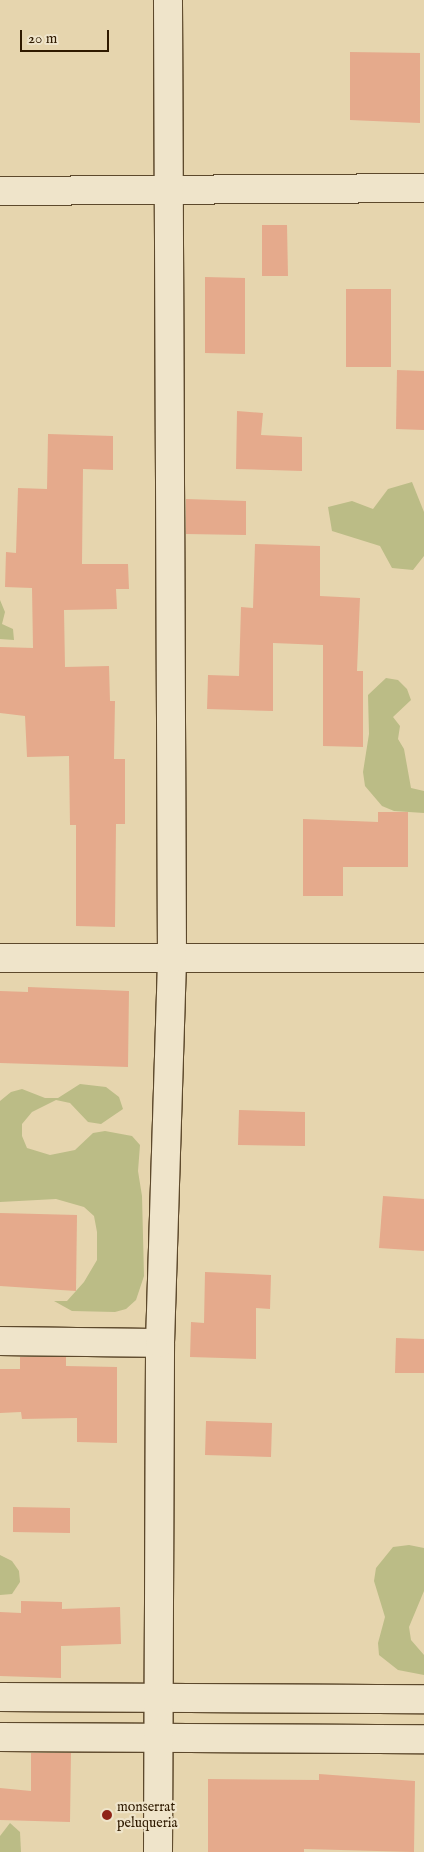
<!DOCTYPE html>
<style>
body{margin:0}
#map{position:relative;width:424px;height:1852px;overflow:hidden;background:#e6d5ae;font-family:"IM FELL English",serif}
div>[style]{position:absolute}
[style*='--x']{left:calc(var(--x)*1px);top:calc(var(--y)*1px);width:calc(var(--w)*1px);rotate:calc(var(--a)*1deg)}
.green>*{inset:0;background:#bbbc86}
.building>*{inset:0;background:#e5aa8c}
.roads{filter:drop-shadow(1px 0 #5d492c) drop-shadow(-1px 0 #5d492c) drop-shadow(0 1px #5d492c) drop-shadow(0 -1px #5d492c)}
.minor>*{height:28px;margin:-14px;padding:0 14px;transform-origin:14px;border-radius:14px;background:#efe4ca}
.dots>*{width:14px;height:14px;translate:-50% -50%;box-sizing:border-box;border:2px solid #efe4ca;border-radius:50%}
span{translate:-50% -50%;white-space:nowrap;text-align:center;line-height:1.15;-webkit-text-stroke:4.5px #efe4ca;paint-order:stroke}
.poi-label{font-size:14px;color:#2f1a00}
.left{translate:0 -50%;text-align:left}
.scale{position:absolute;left:20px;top:30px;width:89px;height:22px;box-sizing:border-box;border:2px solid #2f1a00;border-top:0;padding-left:6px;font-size:15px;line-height:18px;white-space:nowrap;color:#2f1a00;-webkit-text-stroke:4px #efe4ca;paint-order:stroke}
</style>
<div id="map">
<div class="green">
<i style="clip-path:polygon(412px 482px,424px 512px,424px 556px,413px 570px,392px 568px,380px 546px,332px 531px,328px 507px,352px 501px,373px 509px,388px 489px)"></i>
<i style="clip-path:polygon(0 600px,5px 612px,2px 624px,13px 629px,14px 640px,0 639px)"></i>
<i style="clip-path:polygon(386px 678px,398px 680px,407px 689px,411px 700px,393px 717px,400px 726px,398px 739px,404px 749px,411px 788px,424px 791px,424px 813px,394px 811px,382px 806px,365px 786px,363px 772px,369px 734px,368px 695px)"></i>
<i style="clip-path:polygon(80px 1084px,106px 1087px,119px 1097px,123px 1109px,101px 1124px,88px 1122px,70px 1103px,56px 1100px,32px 1112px,22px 1124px,22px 1136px,27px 1148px,50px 1155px,75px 1150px,93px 1133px,105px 1131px,132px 1136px,140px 1145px,138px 1171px,142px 1196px,144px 1276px,136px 1300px,126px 1309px,115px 1312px,72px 1311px,54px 1301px,67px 1301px,84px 1282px,97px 1260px,97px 1232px,94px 1216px,84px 1207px,56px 1199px,0 1202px,0 1101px,11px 1092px,22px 1089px,45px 1098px,58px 1098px)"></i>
<i style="clip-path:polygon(409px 1545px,424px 1548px,424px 1591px,409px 1627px,411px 1640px,424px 1655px,424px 1675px,398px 1670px,379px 1655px,378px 1643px,385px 1617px,374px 1581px,376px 1568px,393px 1547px)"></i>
<i style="clip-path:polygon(0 1555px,12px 1561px,19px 1571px,20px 1582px,12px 1594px,0 1595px)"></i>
<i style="clip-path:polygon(10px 1823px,20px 1832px,21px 1852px,0 1852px,0 1836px)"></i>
</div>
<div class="building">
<i style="clip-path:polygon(350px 52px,420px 53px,420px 123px,350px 120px)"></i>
<i style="clip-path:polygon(262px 225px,287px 225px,288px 276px,262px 276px)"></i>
<i style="clip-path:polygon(205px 277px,245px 278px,245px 354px,205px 353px)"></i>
<i style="clip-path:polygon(346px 289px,391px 289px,391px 367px,346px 367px)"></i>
<i style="clip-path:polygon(397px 370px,424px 371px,424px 430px,396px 429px)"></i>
<i style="clip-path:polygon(237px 411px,263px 413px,261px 435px,302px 437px,302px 471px,236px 469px)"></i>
<i style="clip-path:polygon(48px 434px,113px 436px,113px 470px,83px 469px,82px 564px,128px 564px,129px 589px,116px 589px,117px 609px,64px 610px,65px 667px,109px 666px,110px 701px,115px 701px,114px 759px,125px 759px,125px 824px,116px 824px,115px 927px,76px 926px,76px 825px,70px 825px,69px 756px,27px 757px,25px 716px,0 713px,0 647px,33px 648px,32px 588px,5px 587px,6px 552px,16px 553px,18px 488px,47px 489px)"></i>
<i style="clip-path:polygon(186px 499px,246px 501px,246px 535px,186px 534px)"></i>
<i style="clip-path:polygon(255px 544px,320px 546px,320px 596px,360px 598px,357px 671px,363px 671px,363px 747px,323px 746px,323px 645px,273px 643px,273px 711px,207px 709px,208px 675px,239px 676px,241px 607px,253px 608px)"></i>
<i style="clip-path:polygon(378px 812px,408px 812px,408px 867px,343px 867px,343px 896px,303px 896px,303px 819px,378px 822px)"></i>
<i style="clip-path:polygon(28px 987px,129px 991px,128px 1067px,0 1063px,0 991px,28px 992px)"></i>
<i style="clip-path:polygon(239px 1110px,305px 1112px,305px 1146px,238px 1145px)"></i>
<i style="clip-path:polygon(383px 1196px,424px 1199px,424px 1251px,379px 1248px)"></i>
<i style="clip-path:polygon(0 1213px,77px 1215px,76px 1291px,0 1286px)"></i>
<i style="clip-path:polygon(205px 1272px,271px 1275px,270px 1309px,256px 1308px,256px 1359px,190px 1357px,191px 1322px,204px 1323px)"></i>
<i style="clip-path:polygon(396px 1338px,424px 1339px,424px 1373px,395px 1373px)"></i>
<i style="clip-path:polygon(20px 1357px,66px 1357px,66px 1366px,117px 1367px,117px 1443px,77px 1442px,77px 1418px,22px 1419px,21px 1412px,0 1413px,0 1369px,20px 1369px)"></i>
<i style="clip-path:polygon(206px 1421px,272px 1423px,271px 1457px,205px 1455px)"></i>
<i style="clip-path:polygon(13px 1507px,70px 1508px,70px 1533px,13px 1532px)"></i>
<i style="clip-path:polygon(21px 1601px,62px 1602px,62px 1609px,120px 1607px,121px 1644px,61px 1646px,61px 1678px,0 1676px,0 1612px,21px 1613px)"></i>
<i style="clip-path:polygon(31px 1753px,71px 1753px,70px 1822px,0 1820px,0 1788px,31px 1791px)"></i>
<i style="clip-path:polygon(319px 1774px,415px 1781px,414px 1852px,304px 1849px,304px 1852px,208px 1852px,208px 1779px,319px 1780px)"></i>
</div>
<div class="roads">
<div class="minor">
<i style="--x:0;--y:191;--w:424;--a:-0.4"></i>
<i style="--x:0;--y:958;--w:424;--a:0"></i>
<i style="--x:0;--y:1341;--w:160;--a:0.7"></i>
<i style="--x:0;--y:1697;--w:424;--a:0.3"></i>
<i style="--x:0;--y:1737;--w:424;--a:0.3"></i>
<i style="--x:158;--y:1852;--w:509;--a:-89.77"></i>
<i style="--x:160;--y:1343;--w:385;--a:-88.2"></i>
<i style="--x:172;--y:958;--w:958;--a:-90.24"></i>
</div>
</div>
<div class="dots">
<i style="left:107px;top:1815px;background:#8f2418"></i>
</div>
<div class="poi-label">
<span class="left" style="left:117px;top:1815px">monserrat<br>peluqueria</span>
</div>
<div class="scale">20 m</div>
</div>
